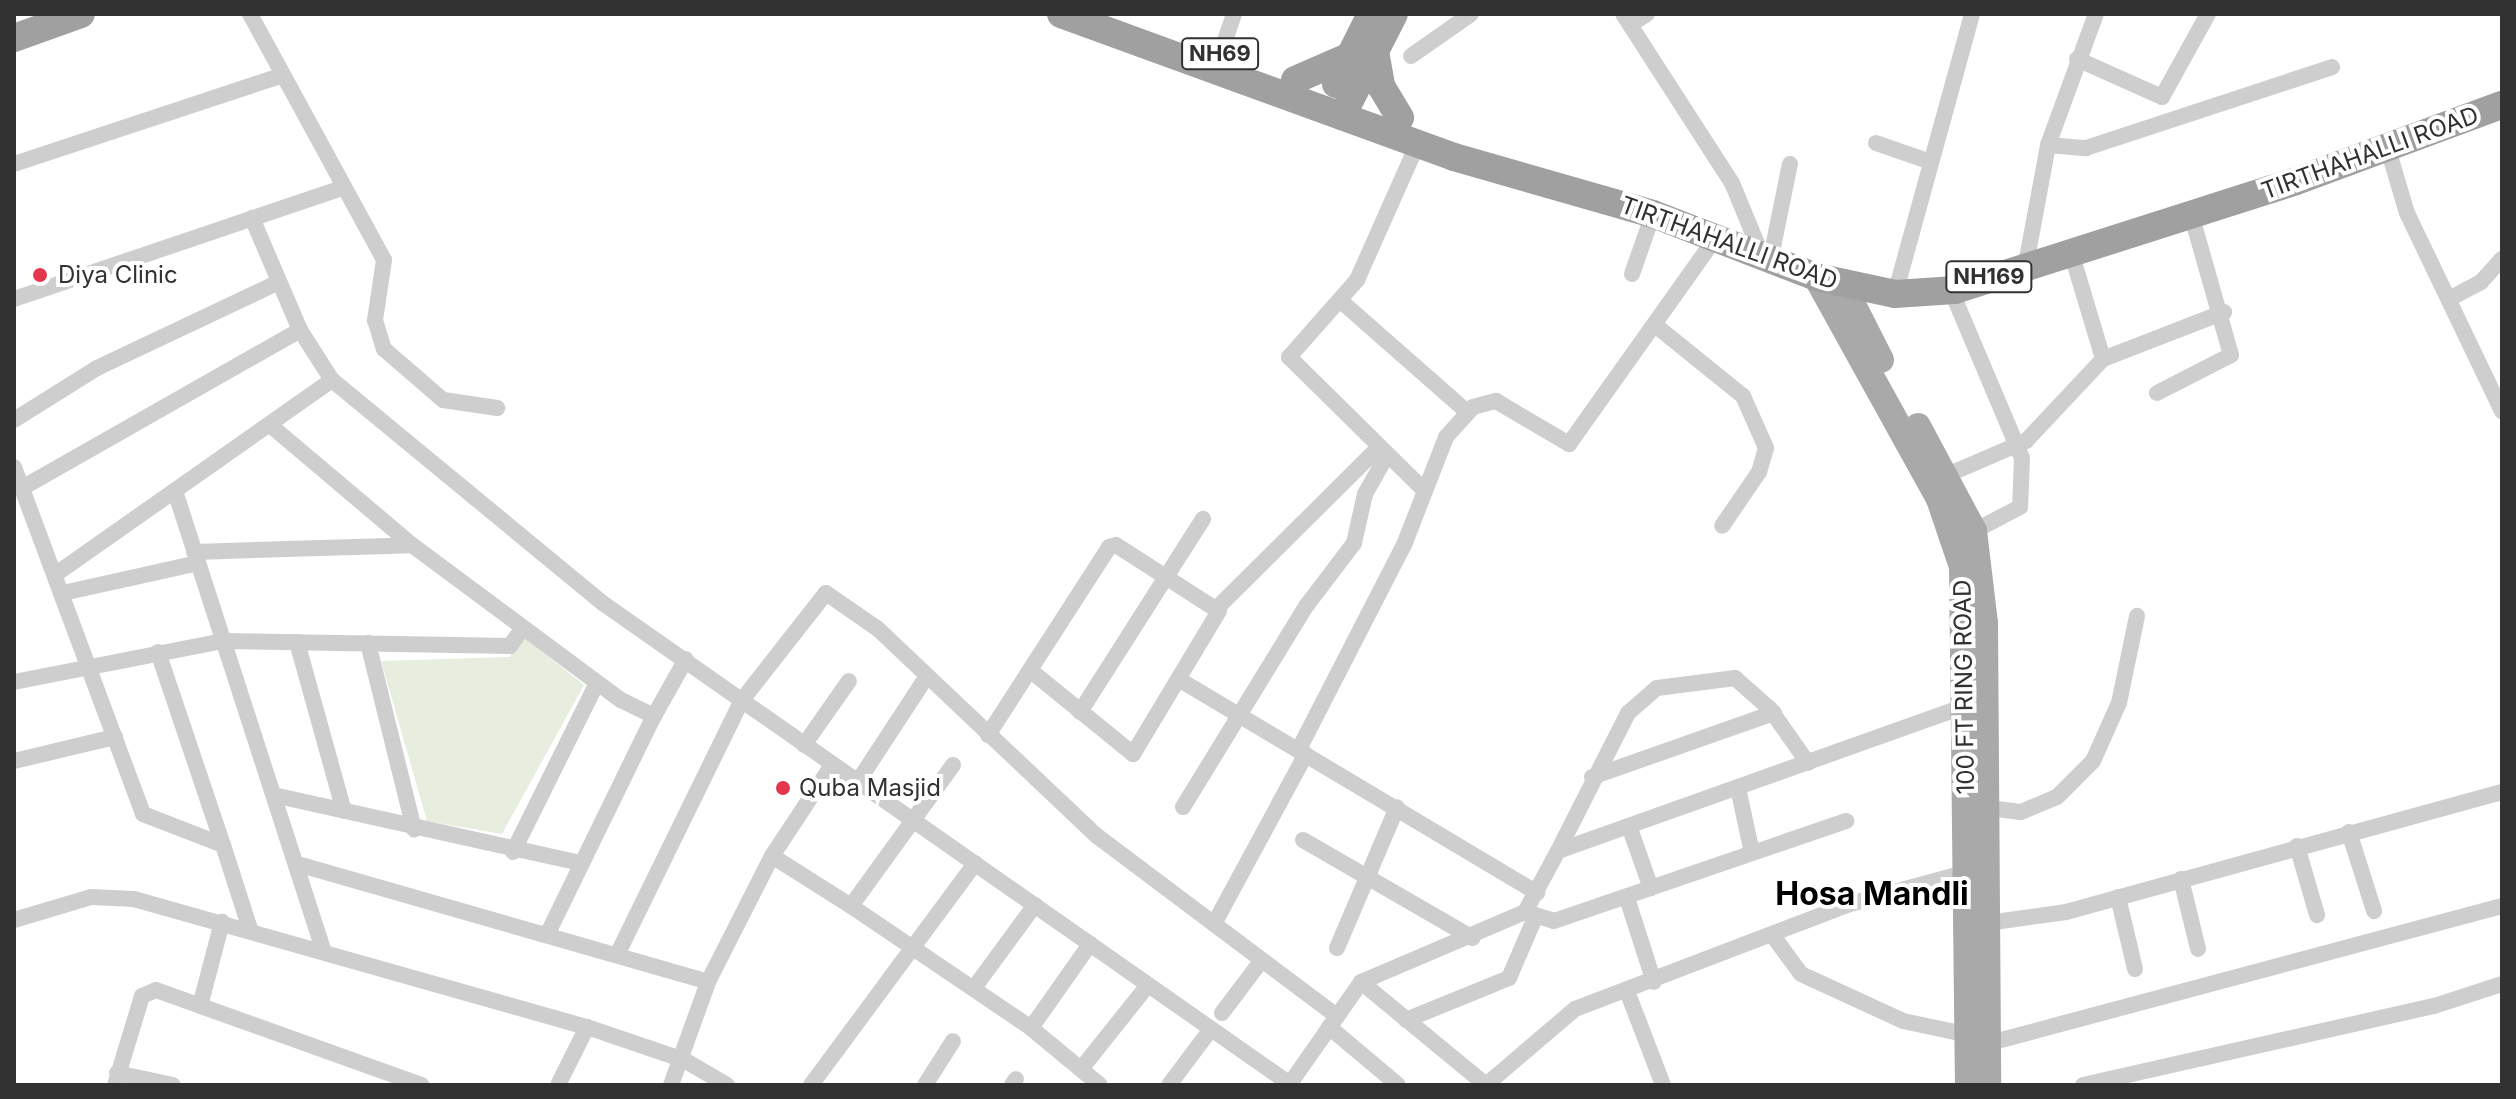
<!DOCTYPE html>
<style>
body{margin:0}
#map{position:relative;width:2516px;height:1099px;overflow:hidden;background:#fff;font-family:Inter,sans-serif}
div>[style]{position:absolute}
[style*='--x']{left:calc(var(--x)*1px);top:calc(var(--y)*1px);width:calc(var(--w)*1px);rotate:calc(var(--a)*1deg)}
.green>*{inset:0;background:#e7eddf}
.minor>*{height:16px;margin:-8px;padding:0 8px;transform-origin:8px;border-radius:8px;background:#cecece}
.primary>*{height:26px;margin:-13px;padding:0 13px;transform-origin:13px;border-radius:13px;background:#a9a9a9}
.trunk>*{height:28px;margin:-14px;padding:0 14px;transform-origin:14px;border-radius:14px;background:#a0a0a0}
.dots>*{width:22px;height:22px;translate:-50% -50%;box-sizing:border-box;border:4px solid #fff;border-radius:50%}
span{translate:-50% -50%;white-space:nowrap;text-align:center;line-height:1.15;-webkit-text-stroke:8px #fff;paint-order:stroke}
.shield-label span{padding:2px 6px;background:#fff;border:2px solid;border-radius:6px;-webkit-text-stroke-width:0}
.shield-label{font-size:22px;color:#313131;font-weight:700}
.street-label{font-size:24px;color:#313131}
.poi-label{font-size:24px;color:#313131}
.left{translate:0 -50%;text-align:left}
.district-label{font-size:32px;color:#000;font-weight:700}
.frame{position:absolute;inset:0;border:16px solid #313131;pointer-events:none}
</style>
<div id="map">
<div class="green">
<i style="clip-path:polygon(525px 638px,584px 685px,502px 834px,427px 821px,381px 661px,509px 657px)"></i>
</div>
<div class="minor">
<i style="--x:250;--y:14;--w:280;--a:61.4"></i>
<i style="--x:384;--y:260;--w:61;--a:98.5"></i>
<i style="--x:375;--y:320;--w:30;--a:73"></i>
<i style="--x:384;--y:349;--w:78;--a:40.8"></i>
<i style="--x:443;--y:400;--w:55;--a:8.4"></i>
<i style="--x:1623;--y:14;--w:201;--a:57.2"></i>
<i style="--x:1732;--y:183;--w:76;--a:67.5"></i>
<i style="--x:1630;--y:25;--w:20;--a:-33"></i>
<i style="--x:1220;--y:55;--w:43;--a:-71.1"></i>
<i style="--x:1411;--y:56;--w:73;--a:-35"></i>
<i style="--x:2077;--y:59;--w:93;--a:24.1"></i>
<i style="--x:2162;--y:97;--w:95;--a:-61"></i>
<i style="--x:1418;--y:143;--w:150;--a:114"></i>
<i style="--x:1357;--y:280;--w:103;--a:131.4"></i>
<i style="--x:1289;--y:357;--w:188;--a:44.6"></i>
<i style="--x:1876;--y:143;--w:58;--a:19.1"></i>
<i style="--x:2048;--y:145;--w:38;--a:5"></i>
<i style="--x:2086;--y:148;--w:259;--a:-18.2"></i>
<i style="--x:2388;--y:149;--w:67;--a:73.5"></i>
<i style="--x:2407;--y:213;--w:220;--a:64.4"></i>
<i style="--x:14;--y:164;--w:280;--a:-18.3"></i>
<i style="--x:2071;--y:252;--w:112;--a:73.3"></i>
<i style="--x:1771;--y:257;--w:95;--a:-78.5"></i>
<i style="--x:2026;--y:264;--w:121;--a:-79.5"></i>
<i style="--x:2048;--y:145;--w:140;--a:-69.9"></i>
<i style="--x:1632;--y:274;--w:64;--a:-70.7"></i>
<i style="--x:1951;--y:290;--w:182;--a:67.1"></i>
<i style="--x:2022;--y:458;--w:49;--a:92.3"></i>
<i style="--x:2020;--y:507;--w:52;--a:152.4"></i>
<i style="--x:1895;--y:294;--w:290;--a:-74.6"></i>
<i style="--x:14;--y:299;--w:346;--a:-18.7"></i>
<i style="--x:2449;--y:299;--w:36;--a:-28"></i>
<i style="--x:2481;--y:282;--w:31;--a:-48"></i>
<i style="--x:1342;--y:302;--w:167;--a:41.3"></i>
<i style="--x:1655;--y:325;--w:113;--a:38.9"></i>
<i style="--x:1743;--y:396;--w:57;--a:66.1"></i>
<i style="--x:1766;--y:448;--w:25;--a:106"></i>
<i style="--x:1759;--y:472;--w:65;--a:124.4"></i>
<i style="--x:300;--y:330;--w:59;--a:57.4"></i>
<i style="--x:332;--y:380;--w:352;--a:39.5"></i>
<i style="--x:604;--y:604;--w:837;--a:34.98"></i>
<i style="--x:2157;--y:393;--w:83;--a:-27.2"></i>
<i style="--x:2231;--y:355;--w:147;--a:-105.8"></i>
<i style="--x:14;--y:420;--w:98;--a:-32.1"></i>
<i style="--x:97;--y:368;--w:197;--a:-25.3"></i>
<i style="--x:270;--y:425;--w:186;--a:40.2"></i>
<i style="--x:412;--y:545;--w:260;--a:36.6"></i>
<i style="--x:621;--y:700;--w:37;--a:26"></i>
<i style="--x:654;--y:716;--w:65;--a:-60.7"></i>
<i style="--x:14;--y:467;--w:370;--a:69.6"></i>
<i style="--x:143;--y:814;--w:86;--a:21.2"></i>
<i style="--x:223;--y:845;--w:88;--a:72.2"></i>
<i style="--x:1947;--y:475;--w:86;--a:-23.3"></i>
<i style="--x:2026;--y:441;--w:112;--a:-46.8"></i>
<i style="--x:2103;--y:359;--w:130;--a:-21.2"></i>
<i style="--x:22;--y:488;--w:320;--a:-29.6"></i>
<i style="--x:300;--y:330;--w:122;--a:-113.2"></i>
<i style="--x:175;--y:491;--w:480;--a:72.1"></i>
<i style="--x:194;--y:552;--w:218;--a:-1.8"></i>
<i style="--x:56;--y:574;--w:337;--a:-35.1"></i>
<i style="--x:63;--y:593;--w:138;--a:-12.5"></i>
<i style="--x:1217;--y:608;--w:226;--a:-44.8"></i>
<i style="--x:297;--y:642;--w:175;--a:74.5"></i>
<i style="--x:368;--y:643;--w:192;--a:76.1"></i>
<i style="--x:158;--y:652;--w:204;--a:71.4"></i>
<i style="--x:1180;--y:680;--w:416;--a:30.8"></i>
<i style="--x:14;--y:682;--w:213;--a:-11.1"></i>
<i style="--x:223;--y:641;--w:287;--a:1"></i>
<i style="--x:510;--y:646;--w:21;--a:-55"></i>
<i style="--x:1080;--y:712;--w:229;--a:-57.5"></i>
<i style="--x:988;--y:735;--w:224;--a:-57.2"></i>
<i style="--x:1109;--y:547;--w:7;--a:-16"></i>
<i style="--x:1116;--y:545;--w:122;--a:32.7"></i>
<i style="--x:1219;--y:611;--w:167;--a:121"></i>
<i style="--x:1133;--y:754;--w:133;--a:-140.8"></i>
<i style="--x:804;--y:745;--w:78;--a:-54.9"></i>
<i style="--x:1299;--y:749;--w:229;--a:-62.8"></i>
<i style="--x:1404;--y:545;--w:116;--a:-68.7"></i>
<i style="--x:1446;--y:437;--w:40;--a:-48"></i>
<i style="--x:1473;--y:407;--w:24;--a:-15"></i>
<i style="--x:1496;--y:401;--w:85;--a:30.5"></i>
<i style="--x:1569;--y:444;--w:254;--a:-54.6"></i>
<i style="--x:14;--y:761;--w:104;--a:-13.4"></i>
<i style="--x:953;--y:765;--w:174;--a:125.9"></i>
<i style="--x:851;--y:906;--w:217;--a:34.1"></i>
<i style="--x:1031;--y:1028;--w:89;--a:39.6"></i>
<i style="--x:1592;--y:777;--w:193;--a:-19.4"></i>
<i style="--x:857;--y:783;--w:128;--a:-56.8"></i>
<i style="--x:1738;--y:788;--w:66;--a:77.8"></i>
<i style="--x:278;--y:796;--w:305;--a:12.5"></i>
<i style="--x:1183;--y:807;--w:237;--a:-58.5"></i>
<i style="--x:1307;--y:605;--w:78;--a:-52.8"></i>
<i style="--x:1354;--y:543;--w:50;--a:-77.3"></i>
<i style="--x:1365;--y:494;--w:43;--a:-60.4"></i>
<i style="--x:1988;--y:808;--w:33;--a:7"></i>
<i style="--x:2021;--y:812;--w:39;--a:-23"></i>
<i style="--x:2057;--y:797;--w:51;--a:-45"></i>
<i style="--x:2093;--y:761;--w:64;--a:-65.9"></i>
<i style="--x:2119;--y:703;--w:89;--a:-78.3"></i>
<i style="--x:1629;--y:826;--w:66;--a:70.5"></i>
<i style="--x:2349;--y:832;--w:83;--a:72.4"></i>
<i style="--x:1303;--y:840;--w:196;--a:30"></i>
<i style="--x:2297;--y:846;--w:72;--a:73.8"></i>
<i style="--x:1558;--y:851;--w:155;--a:-63.1"></i>
<i style="--x:1628;--y:713;--w:38;--a:-41"></i>
<i style="--x:1657;--y:688;--w:79;--a:-7.3"></i>
<i style="--x:1735;--y:678;--w:47;--a:41.5"></i>
<i style="--x:1770;--y:709;--w:66;--a:54.9"></i>
<i style="--x:513;--y:852;--w:189;--a:-63.6"></i>
<i style="--x:772;--y:856;--w:93;--a:32.3"></i>
<i style="--x:301;--y:865;--w:423;--a:16"></i>
<i style="--x:2181;--y:879;--w:72;--a:76.3"></i>
<i style="--x:2118;--y:897;--w:74;--a:76.7"></i>
<i style="--x:1627;--y:898;--w:88;--a:72.2"></i>
<i style="--x:1525;--y:912;--w:30;--a:17"></i>
<i style="--x:1554;--y:921;--w:309;--a:-18.9"></i>
<i style="--x:14;--y:920;--w:80;--a:-16.6"></i>
<i style="--x:91;--y:897;--w:43;--a:2.7"></i>
<i style="--x:134;--y:899;--w:471;--a:15.8"></i>
<i style="--x:587;--y:1027;--w:102;--a:18.8"></i>
<i style="--x:684;--y:1060;--w:50;--a:30.2"></i>
<i style="--x:1987;--y:923;--w:80;--a:-7.9"></i>
<i style="--x:2066;--y:912;--w:452;--a:-15.4"></i>
<i style="--x:1214;--y:924;--w:193;--a:-61.6"></i>
<i style="--x:547;--y:935;--w:244;--a:-64"></i>
<i style="--x:1773;--y:936;--w:47;--a:53.6"></i>
<i style="--x:1801;--y:974;--w:112;--a:24.7"></i>
<i style="--x:1903;--y:1021;--w:67;--a:12"></i>
<i style="--x:1337;--y:948;--w:153;--a:-66.9"></i>
<i style="--x:618;--y:953;--w:282;--a:-63.9"></i>
<i style="--x:742;--y:700;--w:136;--a:-51.9"></i>
<i style="--x:826;--y:593;--w:63;--a:34.7"></i>
<i style="--x:878;--y:629;--w:301;--a:43.4"></i>
<i style="--x:1097;--y:836;--w:300;--a:36.9"></i>
<i style="--x:1361;--y:982;--w:162;--a:39.5"></i>
<i style="--x:1486;--y:1085;--w:117;--a:-40.5"></i>
<i style="--x:1575;--y:1009;--w:294;--a:-20.9"></i>
<i style="--x:1850;--y:904;--w:118;--a:-15.2"></i>
<i style="--x:974;--y:988;--w:103;--a:-53.7"></i>
<i style="--x:1627;--y:991;--w:101;--a:69"></i>
<i style="--x:200;--y:1006;--w:87;--a:-75.3"></i>
<i style="--x:1222;--y:1013;--w:66;--a:-53"></i>
<i style="--x:1406;--y:1020;--w:111;--a:-22.2"></i>
<i style="--x:1509;--y:978;--w:63;--a:-66.7"></i>
<i style="--x:1329;--y:1027;--w:90;--a:40"></i>
<i style="--x:1031;--y:1028;--w:103;--a:-54.9"></i>
<i style="--x:1986;--y:1044;--w:534;--a:-14.97"></i>
<i style="--x:1081;--y:1069;--w:107;--a:-51.4"></i>
<i style="--x:117;--y:1073;--w:57;--a:12.1"></i>
<i style="--x:115;--y:1085;--w:93;--a:-73.1"></i>
<i style="--x:142;--y:996;--w:15;--a:-23"></i>
<i style="--x:156;--y:990;--w:282;--a:19.7"></i>
<i style="--x:558;--y:1085;--w:65;--a:-63.4"></i>
<i style="--x:671;--y:1085;--w:109;--a:-70.2"></i>
<i style="--x:708;--y:982;--w:141;--a:-63.1"></i>
<i style="--x:772;--y:856;--w:109;--a:-56.6"></i>
<i style="--x:811;--y:1085;--w:276;--a:-53.5"></i>
<i style="--x:925;--y:1085;--w:52;--a:-57.5"></i>
<i style="--x:1012;--y:1085;--w:7;--a:-56"></i>
<i style="--x:1169;--y:1085;--w:70;--a:-53.1"></i>
<i style="--x:1289;--y:1085;--w:126;--a:-55"></i>
<i style="--x:1361;--y:982;--w:178;--a:-23.1"></i>
<i style="--x:1525;--y:912;--w:69;--a:-61.6"></i>
<i style="--x:1558;--y:851;--w:433;--a:-19.6"></i>
<i style="--x:2083;--y:1085;--w:360;--a:-12.7"></i>
<i style="--x:2434;--y:1006;--w:71;--a:-17.9"></i>
</div>
<div class="primary">
<i style="--x:1816;--y:277;--w:254;--a:61"></i>
<i style="--x:1939;--y:499;--w:72;--a:71.3"></i>
<i style="--x:1962;--y:567;--w:518;--a:89.34"></i>
<i style="--x:1843;--y:285;--w:84;--a:63.1"></i>
<i style="--x:1918;--y:426;--w:119;--a:61.9"></i>
<i style="--x:1974;--y:531;--w:93;--a:83.2"></i>
<i style="--x:1985;--y:623;--w:462;--a:89.6"></i>
</div>
<div class="trunk">
<i style="--x:1061;--y:14;--w:418;--a:20"></i>
<i style="--x:1454;--y:157;--w:207;--a:16"></i>
<i style="--x:1653;--y:214;--w:175;--a:21.1"></i>
<i style="--x:1816;--y:277;--w:81;--a:12.1"></i>
<i style="--x:1895;--y:294;--w:60;--a:-3.8"></i>
<i style="--x:1955;--y:290;--w:358;--a:-17.7"></i>
<i style="--x:2296;--y:181;--w:220;--a:-20.3"></i>
<i style="--x:14;--y:38;--w:71;--a:-19.7"></i>
<i style="--x:1375;--y:51;--w:36;--a:80"></i>
<i style="--x:1381;--y:86;--w:37;--a:59"></i>
<i style="--x:1295;--y:80;--w:60;--a:-23.6"></i>
<i style="--x:1336;--y:84;--w:78;--a:-63.4"></i>
<i style="--x:1342;--y:116;--w:114;--a:-63"></i>
</div>
<div class="dots">
<i style="left:40px;top:275px;background:#e3374d"></i>
<i style="left:783px;top:788px;background:#e3374d"></i>
</div>
<div class="shield-label">
<span style="left:1220px;top:54px">NH69</span>
<span style="left:1989px;top:277px">NH169</span>
</div>
<div class="street-label">
<span style="left:2370px;top:153px;rotate:-20deg">TIRTHAHALLI ROAD</span>
<span style="left:1729px;top:243px;rotate:20deg">TIRTHAHALLI ROAD</span>
<span style="left:1964px;top:687px;rotate:-91deg">100 FT RING ROAD</span>
</div>
<div class="poi-label">
<span class="left" style="left:58px;top:275px">Diya Clinic</span>
<span class="left" style="left:799px;top:788px">Quba Masjid</span>
</div>
<div class="district-label">
<span style="left:1872px;top:894px">Hosa Mandli</span>
</div>
<div class="frame"></div>
</div>
